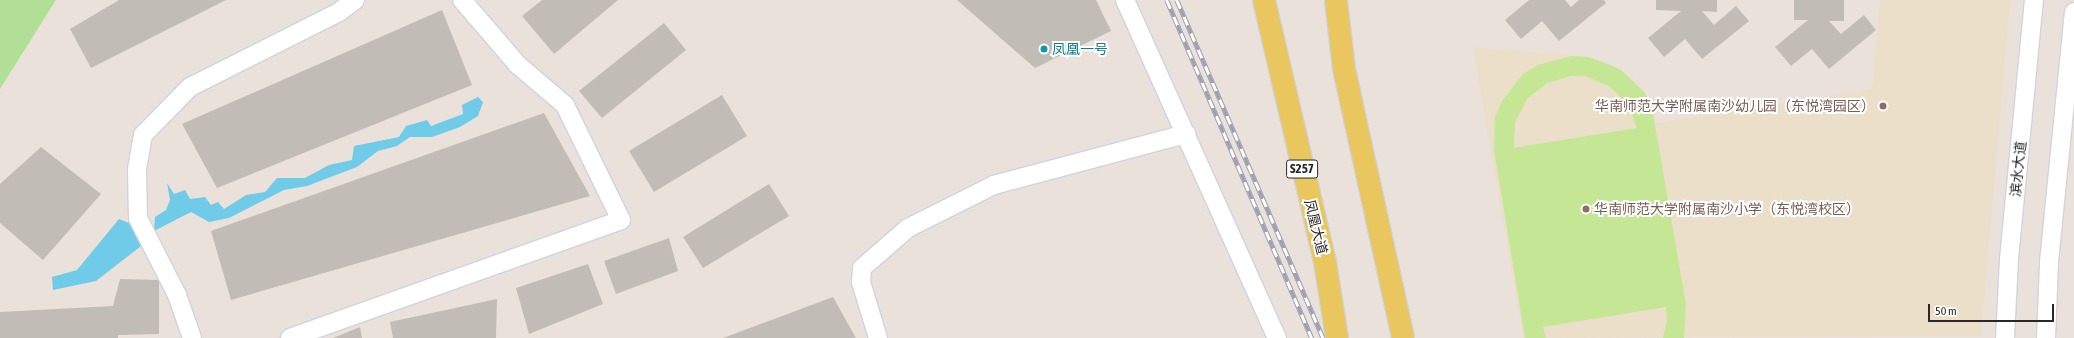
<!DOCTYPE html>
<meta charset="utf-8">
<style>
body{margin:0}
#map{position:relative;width:2074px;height:338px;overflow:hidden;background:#eae2da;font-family:"Asap Condensed","Noto Sans SC",sans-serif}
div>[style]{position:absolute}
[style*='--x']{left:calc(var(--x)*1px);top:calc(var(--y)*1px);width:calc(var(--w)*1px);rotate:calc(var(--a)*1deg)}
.education>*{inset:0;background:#ebdfc9}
.green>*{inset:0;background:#b1df98}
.pitch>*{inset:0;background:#c5e694}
.water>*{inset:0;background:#70cbe9}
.building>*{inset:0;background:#c2bcb6}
.roads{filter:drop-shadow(1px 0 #cfd3e0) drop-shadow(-1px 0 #cfd3e0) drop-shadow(0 1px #cfd3e0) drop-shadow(0 -1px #cfd3e0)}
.minor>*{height:18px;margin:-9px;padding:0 9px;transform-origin:9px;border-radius:9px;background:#fff}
.primary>*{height:22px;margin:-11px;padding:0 11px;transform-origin:11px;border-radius:11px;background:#eac65f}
.rail>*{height:4.5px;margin-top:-2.25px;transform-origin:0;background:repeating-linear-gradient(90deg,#fff 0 9px,#9da0b1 0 18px);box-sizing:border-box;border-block:1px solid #9da0b1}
.dots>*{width:11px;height:11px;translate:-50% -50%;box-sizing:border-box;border:2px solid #fff;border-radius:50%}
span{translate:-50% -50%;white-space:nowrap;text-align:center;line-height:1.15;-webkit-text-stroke:4px #fff;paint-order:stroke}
.shield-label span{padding:1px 3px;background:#fff;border:1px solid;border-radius:3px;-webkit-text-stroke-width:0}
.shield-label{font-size:13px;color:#282828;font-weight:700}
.culture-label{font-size:14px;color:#0d838f}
.left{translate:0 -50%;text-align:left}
.education-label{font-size:14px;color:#785e54}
.right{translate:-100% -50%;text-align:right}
.street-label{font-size:14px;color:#282828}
.scale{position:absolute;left:1928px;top:304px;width:126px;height:18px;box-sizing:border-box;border:2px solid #282828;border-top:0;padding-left:5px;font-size:12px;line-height:14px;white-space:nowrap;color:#282828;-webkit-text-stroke:3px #fff;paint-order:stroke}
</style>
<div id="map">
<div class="education">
<i style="clip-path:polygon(1880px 0,2010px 0,1981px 336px,1523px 338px,1473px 47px,1588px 57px,1605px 61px,1634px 79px,1645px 93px,1657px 123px,1872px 89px)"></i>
</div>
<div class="green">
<i style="clip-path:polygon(0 0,56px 0,0 89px)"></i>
</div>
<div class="pitch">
<i style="clip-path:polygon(evenodd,1571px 56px,1588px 57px,1620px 69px,1645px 93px,1652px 108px,1686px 304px,1684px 338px,1663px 338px,1667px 320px,1666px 307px,1543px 327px,1546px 338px,1525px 338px,1494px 150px,1495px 117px,1502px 101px,1523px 74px,1538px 65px,1571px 56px,1572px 76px,1585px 76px,1609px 86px,1628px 104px,1637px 128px,1514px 148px,1515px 122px,1527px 99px,1547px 83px,1572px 76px)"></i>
</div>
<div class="water">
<i style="clip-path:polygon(478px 97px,483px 102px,478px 116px,460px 127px,432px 137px,410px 137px,397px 146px,378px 151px,357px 167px,307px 186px,284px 190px,229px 218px,209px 222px,191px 212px,154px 231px,155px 217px,166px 210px,170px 200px,167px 183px,174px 194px,185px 190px,190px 199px,205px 197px,211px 205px,218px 202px,224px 209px,246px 195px,265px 192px,277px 178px,305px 178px,329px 165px,352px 160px,354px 146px,399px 137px,406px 126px,427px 120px,431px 126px,463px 114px,462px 105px)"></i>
<i style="clip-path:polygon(119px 219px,136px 226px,145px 243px,96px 281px,53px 290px,52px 277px,77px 270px)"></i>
</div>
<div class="building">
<i style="clip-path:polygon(119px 0,226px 0,91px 68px,70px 29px)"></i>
<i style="clip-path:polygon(542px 0,618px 0,554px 54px,522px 16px)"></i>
<i style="clip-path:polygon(957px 0,1096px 0,1111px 31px,1035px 68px)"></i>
<i style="clip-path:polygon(1529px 0,1565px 0,1571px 7px,1579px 0,1604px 0,1606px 3px,1559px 41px,1542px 21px,1521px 39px,1505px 20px)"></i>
<i style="clip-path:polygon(1656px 0,1717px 0,1717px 12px,1702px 11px,1714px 25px,1736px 6px,1749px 21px,1702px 59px,1685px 39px,1664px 57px,1648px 38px,1681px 11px,1656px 10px)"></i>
<i style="clip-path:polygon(1794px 0,1844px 0,1844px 21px,1829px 21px,1841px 34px,1864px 15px,1876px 30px,1829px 69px,1812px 49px,1791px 66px,1775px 47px,1808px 20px,1794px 20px)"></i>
<i style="clip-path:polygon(442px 10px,472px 85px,217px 188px,182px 124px)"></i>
<i style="clip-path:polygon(664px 23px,686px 50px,602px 118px,579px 91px)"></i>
<i style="clip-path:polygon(722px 95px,747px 136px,654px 192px,629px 151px)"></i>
<i style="clip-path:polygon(544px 113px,590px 196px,231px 300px,211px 231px)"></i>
<i style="clip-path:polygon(41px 147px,101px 194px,43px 260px,0 223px,0 184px)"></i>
<i style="clip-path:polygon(769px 184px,789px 216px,703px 268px,683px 237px)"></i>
<i style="clip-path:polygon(669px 238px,678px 271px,616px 294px,604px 261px)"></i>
<i style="clip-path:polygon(588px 264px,603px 304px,529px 334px,516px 288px)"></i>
<i style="clip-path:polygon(120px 279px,159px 280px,159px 334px,118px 335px,118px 338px,0 338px,0 312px,113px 306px)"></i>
<i style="clip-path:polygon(833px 297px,856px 338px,723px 338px)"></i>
<i style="clip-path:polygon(497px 299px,496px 338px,393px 338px,390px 322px)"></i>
<i style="clip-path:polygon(360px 327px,362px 338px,333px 338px)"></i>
</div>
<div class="roads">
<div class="minor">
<i style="--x:1125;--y:0;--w:371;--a:65.8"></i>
<i style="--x:192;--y:338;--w:46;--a:-109.2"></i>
<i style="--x:177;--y:295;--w:86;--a:-116.9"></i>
<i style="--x:138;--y:218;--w:49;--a:-91.2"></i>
<i style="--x:137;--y:169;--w:35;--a:-80"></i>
<i style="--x:143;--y:135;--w:67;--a:-45.6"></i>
<i style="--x:190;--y:87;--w:167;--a:-26.7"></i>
<i style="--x:339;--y:12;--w:20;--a:-37"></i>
<i style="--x:290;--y:338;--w:351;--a:-19.6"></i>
<i style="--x:621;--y:220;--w:128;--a:-116"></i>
<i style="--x:565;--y:105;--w:62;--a:-139.6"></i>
<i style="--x:518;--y:65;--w:86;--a:-130.7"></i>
<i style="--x:878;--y:338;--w:59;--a:-106.9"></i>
<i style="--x:861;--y:282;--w:14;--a:-86"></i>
<i style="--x:862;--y:268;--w:61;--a:-41"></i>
<i style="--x:908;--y:228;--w:96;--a:-26.6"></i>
<i style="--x:994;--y:185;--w:199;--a:-14.9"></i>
<i style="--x:2005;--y:338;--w:79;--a:-87.1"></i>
<i style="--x:2009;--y:259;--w:260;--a:-84.5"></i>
<i style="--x:2046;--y:338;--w:76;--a:-87.7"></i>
<i style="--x:2049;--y:262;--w:251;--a:-84.3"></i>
</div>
<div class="primary">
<i style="--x:1264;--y:0;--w:269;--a:76.9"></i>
<i style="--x:1325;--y:262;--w:77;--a:81"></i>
<i style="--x:1336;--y:0;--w:69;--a:83.4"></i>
<i style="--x:1344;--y:69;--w:275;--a:77.6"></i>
</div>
</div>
<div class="rail">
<i style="--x:1167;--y:0;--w:368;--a:66.8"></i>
<i style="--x:1177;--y:0;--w:368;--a:66.6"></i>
</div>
<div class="dots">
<i style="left:1044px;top:49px;background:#0f9aa8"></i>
<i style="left:1883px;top:106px;background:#8d6e63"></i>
<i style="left:1586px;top:209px;background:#8d6e63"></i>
</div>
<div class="shield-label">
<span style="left:1302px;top:169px">S257</span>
</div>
<div class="culture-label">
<span class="left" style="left:1052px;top:49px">凤凰一号</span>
</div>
<div class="education-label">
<span class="right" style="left:1875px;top:106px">华南师范大学附属南沙幼儿园（东悦湾园区）</span>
<span class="left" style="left:1594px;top:209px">华南师范大学附属南沙小学（东悦湾校区）</span>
</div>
<div class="street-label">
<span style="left:2018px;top:169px;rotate:-84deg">滨水大道</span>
<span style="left:1316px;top:227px;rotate:76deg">凤凰大道</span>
</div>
<div class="scale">50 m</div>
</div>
